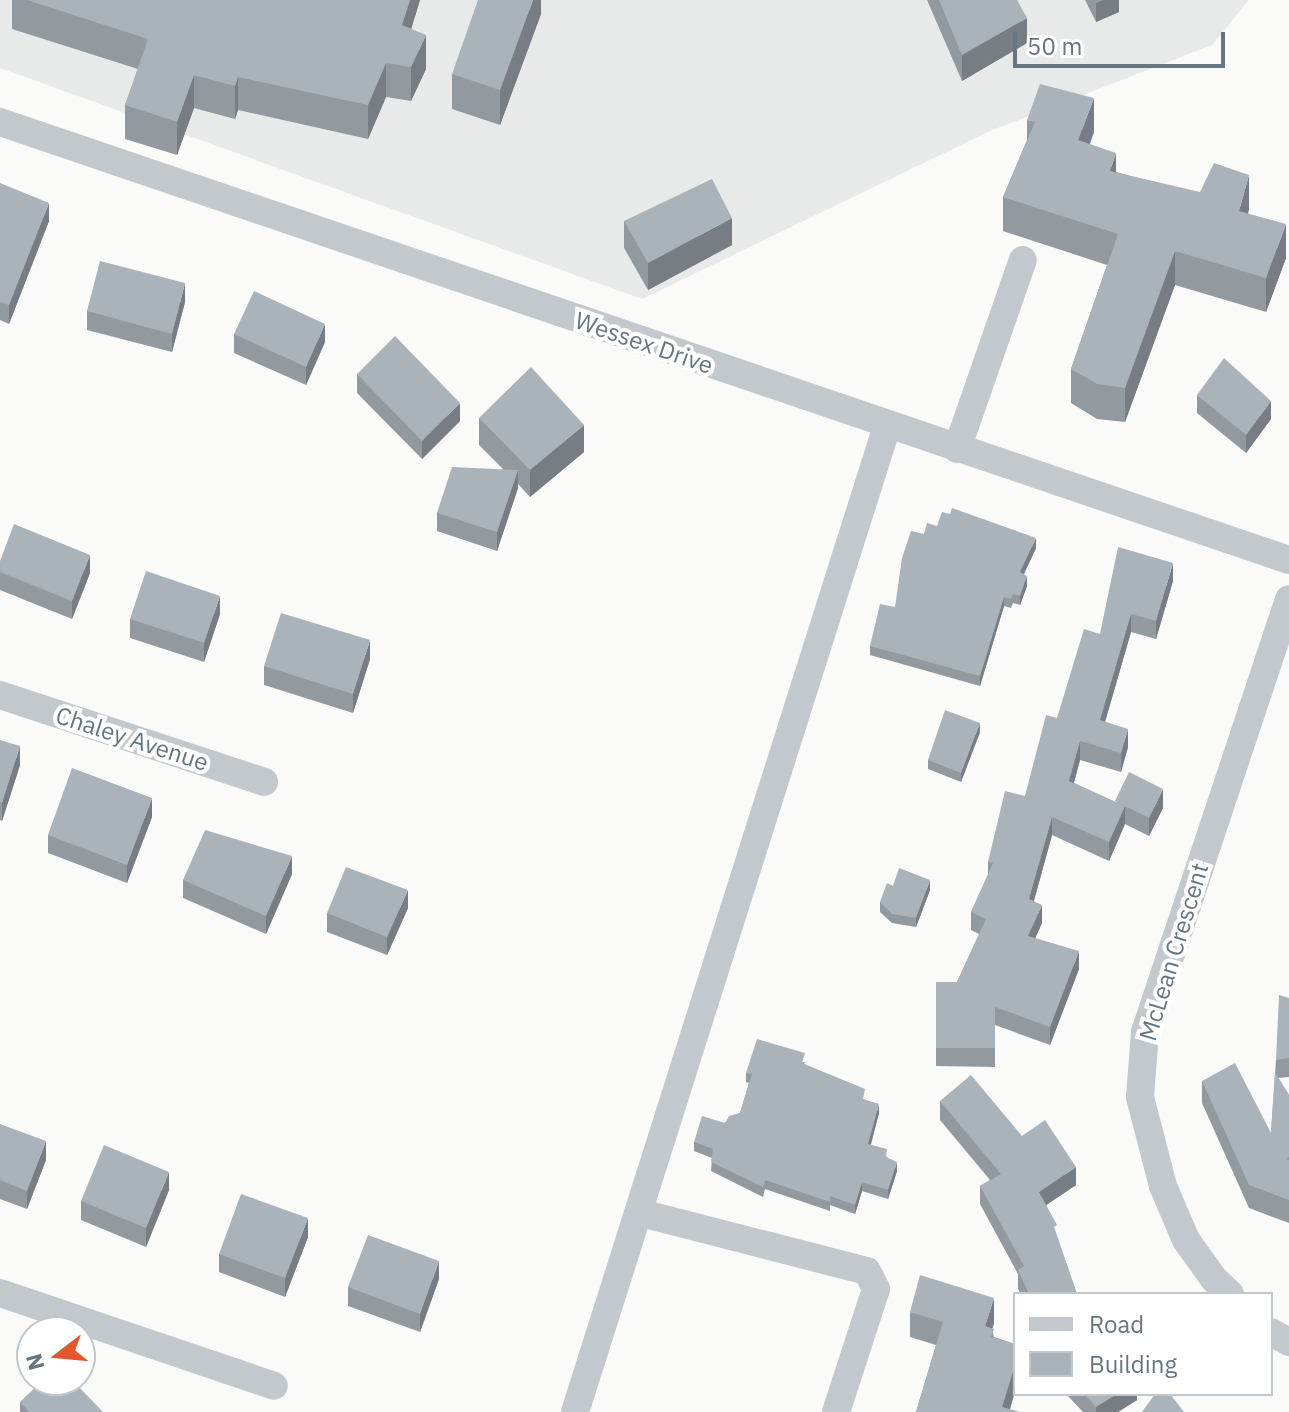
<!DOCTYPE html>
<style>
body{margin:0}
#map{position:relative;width:1289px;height:1412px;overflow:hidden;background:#fafaf8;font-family:"IBM Plex Sans",sans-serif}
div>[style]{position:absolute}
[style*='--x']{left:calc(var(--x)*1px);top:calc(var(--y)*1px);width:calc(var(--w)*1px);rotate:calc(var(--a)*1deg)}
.built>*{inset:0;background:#e8e9e9}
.street>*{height:28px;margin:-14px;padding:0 14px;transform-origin:14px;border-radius:14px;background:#c3c8cc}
.wall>*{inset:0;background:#929a9f}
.shaded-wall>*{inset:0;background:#777d82}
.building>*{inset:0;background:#aab3b9}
span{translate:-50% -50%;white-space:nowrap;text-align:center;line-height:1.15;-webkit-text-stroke:8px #fff;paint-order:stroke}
.street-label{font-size:24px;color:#657683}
.legend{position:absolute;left:1013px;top:1292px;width:260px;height:104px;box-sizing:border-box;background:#fff;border:2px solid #c1c8cd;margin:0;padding:10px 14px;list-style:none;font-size:24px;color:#657683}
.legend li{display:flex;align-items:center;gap:16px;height:40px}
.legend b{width:40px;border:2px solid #c1c8cd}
.north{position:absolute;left:16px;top:1316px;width:80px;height:80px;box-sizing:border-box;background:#fff;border:2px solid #c1c8cd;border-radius:50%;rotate:254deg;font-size:22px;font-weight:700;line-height:32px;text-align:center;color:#657683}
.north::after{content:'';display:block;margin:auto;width:28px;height:36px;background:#e4572e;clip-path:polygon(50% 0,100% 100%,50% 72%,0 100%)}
.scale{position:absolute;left:1013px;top:32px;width:212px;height:36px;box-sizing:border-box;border:4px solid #657683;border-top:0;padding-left:10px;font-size:24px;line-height:28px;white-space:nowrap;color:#657683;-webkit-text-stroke:6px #fff;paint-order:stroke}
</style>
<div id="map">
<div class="built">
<i style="clip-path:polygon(0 0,1249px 0,1212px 45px,990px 131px,642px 299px,0 68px)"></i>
</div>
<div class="street">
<i style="--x:0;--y:122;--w:1361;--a:18.77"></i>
<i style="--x:957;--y:449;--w:200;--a:-70.8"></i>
<i style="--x:0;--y:695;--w:278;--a:18.2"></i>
<i style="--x:641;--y:1213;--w:233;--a:14.4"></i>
<i style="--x:867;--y:1271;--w:20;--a:63"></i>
<i style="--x:876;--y:1289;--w:129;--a:108"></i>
<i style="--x:0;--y:1293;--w:289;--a:18.7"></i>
<i style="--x:1230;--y:1294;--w:22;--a:-137"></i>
<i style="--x:1214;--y:1279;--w:48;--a:-125.7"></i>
<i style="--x:1186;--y:1240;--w:59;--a:-113.1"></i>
<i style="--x:1163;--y:1186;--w:92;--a:-104.5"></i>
<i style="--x:1140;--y:1097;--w:65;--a:-85.6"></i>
<i style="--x:1145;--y:1032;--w:456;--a:-71.6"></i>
<i style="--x:1271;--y:1332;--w:21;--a:29"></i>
<i style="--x:575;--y:1412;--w:1034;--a:-72.44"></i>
</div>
<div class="wall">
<i style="clip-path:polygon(12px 0,420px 0,411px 29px,426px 69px,411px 101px,386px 97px,368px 139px,238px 110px,235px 119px,194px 108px,177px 155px,125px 139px,125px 105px,138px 69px,12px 29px)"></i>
<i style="clip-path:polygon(541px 0,541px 14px,500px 125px,452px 109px,452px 74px)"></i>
<i style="clip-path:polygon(927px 0,1017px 0,1027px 43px,962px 81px)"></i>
<i style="clip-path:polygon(1085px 0,1119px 0,1119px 12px,1096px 22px)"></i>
<i style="clip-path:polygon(1027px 120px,1094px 132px,1090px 144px,1116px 172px,1249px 209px,1248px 213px,1286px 258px,1266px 312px,1175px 285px,1125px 422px,1097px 419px,1071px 403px,1071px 369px,1107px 265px,1003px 231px,1003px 197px,1027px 140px)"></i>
<i style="clip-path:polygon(0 183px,49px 221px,9px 324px,0 320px)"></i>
<i style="clip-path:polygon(624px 221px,732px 245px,648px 290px,624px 248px)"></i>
<i style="clip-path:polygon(185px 302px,172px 352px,87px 330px,87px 311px)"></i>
<i style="clip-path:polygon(234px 334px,325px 342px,306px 385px,234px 353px)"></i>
<i style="clip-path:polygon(357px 374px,460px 421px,422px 459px,357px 393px)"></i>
<i style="clip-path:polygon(1197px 395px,1271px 419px,1246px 453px,1197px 413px)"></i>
<i style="clip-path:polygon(479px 418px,584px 452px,530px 497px,518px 484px,518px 488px,497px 551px,437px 531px,437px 513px,503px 469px,479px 445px)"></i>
<i style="clip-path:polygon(937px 526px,1036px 548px,1024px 574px,1027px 586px,1020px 605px,1013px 603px,1011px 608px,1004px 606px,980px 686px,870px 655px,870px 646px,895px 607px,924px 534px)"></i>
<i style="clip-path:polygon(0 561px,90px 573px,72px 619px,0 590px)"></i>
<i style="clip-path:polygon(1173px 581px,1156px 639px,1131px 632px,1105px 722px,1128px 747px,1121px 772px,1080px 760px,1074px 783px,1115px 802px,1163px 808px,1149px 836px,1125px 824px,1109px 861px,1052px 835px,1034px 901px,1042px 923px,1035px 938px,1079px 969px,1050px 1045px,995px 1025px,995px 1067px,936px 1066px,936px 982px,957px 982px,979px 934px,971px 930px,971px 912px,988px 875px,988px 862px,1025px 796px,1057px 718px,1100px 634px)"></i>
<i style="clip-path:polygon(220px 614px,204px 662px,130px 638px,130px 619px)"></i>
<i style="clip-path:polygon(370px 659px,353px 713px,264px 685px,264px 666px)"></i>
<i style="clip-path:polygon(980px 732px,961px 782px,928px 769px,928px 760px)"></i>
<i style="clip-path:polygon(0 740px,20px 765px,2px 821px,0 820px)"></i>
<i style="clip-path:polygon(152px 817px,127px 883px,48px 853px,48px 835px)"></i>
<i style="clip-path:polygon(292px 874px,266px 934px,183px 898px,183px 880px)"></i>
<i style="clip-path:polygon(930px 890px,916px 927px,892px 923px,880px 912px,880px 902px)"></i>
<i style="clip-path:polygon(408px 908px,387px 955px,327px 932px,327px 913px)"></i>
<i style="clip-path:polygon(1289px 998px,1289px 1077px,1278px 1078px,1289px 1095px,1289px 1223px,1249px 1208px,1202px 1103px,1202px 1081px,1271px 1133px,1276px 1060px)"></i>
<i style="clip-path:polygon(805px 1062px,804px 1064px,865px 1100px,879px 1113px,871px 1145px,887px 1157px,897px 1171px,888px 1199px,862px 1191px,855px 1214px,830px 1205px,830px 1211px,765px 1189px,763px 1197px,711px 1171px,712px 1158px,694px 1151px,694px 1142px,740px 1113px,749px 1083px,746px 1082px,746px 1073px)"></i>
<i style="clip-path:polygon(940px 1101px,1022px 1136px,1076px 1185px,1046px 1205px,1077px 1294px,1021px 1294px,1018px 1289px,1018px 1274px,980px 1204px,980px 1186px,990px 1180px,940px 1120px)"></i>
<i style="clip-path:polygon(0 1124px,46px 1160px,27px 1209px,0 1199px)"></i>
<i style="clip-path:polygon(169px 1190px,146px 1247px,81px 1220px,81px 1201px)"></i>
<i style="clip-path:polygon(308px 1237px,285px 1297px,219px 1272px,219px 1254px)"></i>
<i style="clip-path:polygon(439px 1279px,420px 1332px,348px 1306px,348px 1287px)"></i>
<i style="clip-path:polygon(910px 1312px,994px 1323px,992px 1329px,994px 1337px,1015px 1344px,1015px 1391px,1010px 1409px,916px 1412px,936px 1345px,910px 1337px)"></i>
<i style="clip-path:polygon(1066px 1394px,1137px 1394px,1137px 1400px,1118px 1412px,1083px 1412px)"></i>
<i style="clip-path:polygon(20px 1402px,103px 1412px,20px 1412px)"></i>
</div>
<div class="shaded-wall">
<i style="clip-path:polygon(410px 0,420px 0,402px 59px,402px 25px)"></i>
<i style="clip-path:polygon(533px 0,541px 0,541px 14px,500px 125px,500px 90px)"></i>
<i style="clip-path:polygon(1104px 0,1119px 0,1119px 12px,1096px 22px,1096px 3px)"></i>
<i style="clip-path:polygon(1027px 18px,1027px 43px,962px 81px,962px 55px)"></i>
<i style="clip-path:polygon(426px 35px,426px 69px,411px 101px,411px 67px)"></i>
<i style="clip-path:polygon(386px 63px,386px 97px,368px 139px,368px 105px)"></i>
<i style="clip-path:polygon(194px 75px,194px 108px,177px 155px,177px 122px)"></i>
<i style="clip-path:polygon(238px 77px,238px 110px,235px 119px,235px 86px)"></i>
<i style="clip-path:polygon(1094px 98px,1094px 132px,1078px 174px,1078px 140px)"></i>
<i style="clip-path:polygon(1116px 153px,1116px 187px,1110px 171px)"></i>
<i style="clip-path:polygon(1249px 175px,1249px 209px,1239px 245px,1239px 211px)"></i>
<i style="clip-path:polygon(49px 203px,49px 221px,9px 324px,9px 305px)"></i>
<i style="clip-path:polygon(732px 218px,732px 245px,648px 290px,648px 263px)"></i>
<i style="clip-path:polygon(1286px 224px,1286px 258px,1266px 312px,1266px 278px)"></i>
<i style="clip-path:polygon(1175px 251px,1175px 285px,1125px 422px,1125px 388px)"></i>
<i style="clip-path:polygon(185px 283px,185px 302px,172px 352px,172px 334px)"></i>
<i style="clip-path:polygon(325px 324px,325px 342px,306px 385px,306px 367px)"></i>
<i style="clip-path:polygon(1271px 401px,1271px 419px,1246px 453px,1246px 435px)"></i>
<i style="clip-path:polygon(460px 403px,460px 421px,422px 459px,422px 441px)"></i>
<i style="clip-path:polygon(584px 425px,584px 452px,530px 497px,530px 470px)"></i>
<i style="clip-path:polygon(518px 470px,518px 488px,497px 551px,497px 532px)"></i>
<i style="clip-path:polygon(1036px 538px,1036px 548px,1020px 582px,1020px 572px)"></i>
<i style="clip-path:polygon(90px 555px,90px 573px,72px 619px,72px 601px)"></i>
<i style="clip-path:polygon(1173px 563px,1173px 581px,1156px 639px,1156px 621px)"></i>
<i style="clip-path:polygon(1027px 576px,1027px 586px,1020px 605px,1020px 596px)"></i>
<i style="clip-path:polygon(220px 596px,220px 614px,204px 662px,204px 643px)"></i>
<i style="clip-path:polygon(1004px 597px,1004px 606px,980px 686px,980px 676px)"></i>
<i style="clip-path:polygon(1131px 614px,1131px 632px,1100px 739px,1100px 720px)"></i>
<i style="clip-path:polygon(370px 640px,370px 659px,353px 713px,353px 694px)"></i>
<i style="clip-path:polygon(980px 723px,980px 732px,961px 782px,961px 773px)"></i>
<i style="clip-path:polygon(1128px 729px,1128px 747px,1121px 772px,1121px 753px)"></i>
<i style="clip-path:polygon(1080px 741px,1080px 760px,1069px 800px,1069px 781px)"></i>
<i style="clip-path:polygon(20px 746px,20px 765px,2px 821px,2px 803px)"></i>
<i style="clip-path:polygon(1163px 789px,1163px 808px,1149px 836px,1149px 818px)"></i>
<i style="clip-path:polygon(152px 798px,152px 817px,127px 883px,127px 865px)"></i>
<i style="clip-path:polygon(1125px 806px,1125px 824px,1109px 861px,1109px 842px)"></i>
<i style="clip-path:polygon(1052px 817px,1052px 835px,1029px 918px,1029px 899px)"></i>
<i style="clip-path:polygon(292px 856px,292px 874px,266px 934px,266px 916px)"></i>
<i style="clip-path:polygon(930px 880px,930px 890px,916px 927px,916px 918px)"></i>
<i style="clip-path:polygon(408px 890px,408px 908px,387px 955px,387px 937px)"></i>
<i style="clip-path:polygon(1042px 905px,1042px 923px,1028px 954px,1028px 936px)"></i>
<i style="clip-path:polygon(1079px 951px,1079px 969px,1050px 1045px,1050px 1027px)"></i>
<i style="clip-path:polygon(879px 1104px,879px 1113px,868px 1153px,868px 1144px)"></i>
<i style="clip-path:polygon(46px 1141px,46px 1160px,27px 1209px,27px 1191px)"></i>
<i style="clip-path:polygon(897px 1162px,897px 1171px,888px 1199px,888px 1190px)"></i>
<i style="clip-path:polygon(1076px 1167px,1076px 1185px,1039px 1210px,1039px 1192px)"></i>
<i style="clip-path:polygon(169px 1172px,169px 1190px,146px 1247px,146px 1228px)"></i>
<i style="clip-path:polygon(862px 1182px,862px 1191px,855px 1214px,855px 1205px)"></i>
<i style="clip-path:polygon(308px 1218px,308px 1237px,285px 1297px,285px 1278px)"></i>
<i style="clip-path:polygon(439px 1261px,439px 1279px,420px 1332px,420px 1314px)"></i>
<i style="clip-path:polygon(994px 1298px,994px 1323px,985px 1352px,985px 1326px)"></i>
<i style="clip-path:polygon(1015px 1365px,1015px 1391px,1009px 1412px,1002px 1407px)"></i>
<i style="clip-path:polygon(1117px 1394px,1137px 1394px,1137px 1400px,1118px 1412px,1096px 1412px,1096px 1407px)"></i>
</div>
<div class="building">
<i style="clip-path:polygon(27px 0,410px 0,402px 25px,426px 35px,411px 67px,386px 63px,368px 105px,238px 77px,235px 86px,194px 75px,177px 122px,125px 105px,148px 39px)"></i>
<i style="clip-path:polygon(478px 0,533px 0,500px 90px,452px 74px)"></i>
<i style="clip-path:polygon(939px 0,1017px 0,1027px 18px,962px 55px)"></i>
<i style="clip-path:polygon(1040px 84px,1094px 98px,1078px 140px,1116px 153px,1110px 171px,1200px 192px,1214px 163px,1249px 175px,1239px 211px,1286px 224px,1266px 278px,1175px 251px,1125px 388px,1097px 384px,1071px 369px,1118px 234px,1003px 197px,1035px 122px,1027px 120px)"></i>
<i style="clip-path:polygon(712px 179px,732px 218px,648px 263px,624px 221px)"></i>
<i style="clip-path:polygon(0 183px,49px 203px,9px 305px,0 302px)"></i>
<i style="clip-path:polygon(100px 261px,185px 283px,172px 334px,87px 311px)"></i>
<i style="clip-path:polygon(254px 291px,325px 324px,306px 367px,234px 334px)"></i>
<i style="clip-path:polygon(395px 336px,460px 403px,422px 441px,357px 374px)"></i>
<i style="clip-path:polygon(1224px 358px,1271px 401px,1246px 435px,1197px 395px)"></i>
<i style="clip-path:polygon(531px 367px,584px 425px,530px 470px,479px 418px)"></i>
<i style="clip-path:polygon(452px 467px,518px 470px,497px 532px,437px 513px)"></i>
<i style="clip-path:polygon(952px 508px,1036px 538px,1020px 572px,1027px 576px,1020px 596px,1013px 594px,1011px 599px,1004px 597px,980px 676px,870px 646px,880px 604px,895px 607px,902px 558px,911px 531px,924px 534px,927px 523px,937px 526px,942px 512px,950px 514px)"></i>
<i style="clip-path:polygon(14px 524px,90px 555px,72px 601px,0 572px,0 561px)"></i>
<i style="clip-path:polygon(1118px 547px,1173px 563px,1156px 621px,1131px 614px,1100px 720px,1128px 729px,1121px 753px,1080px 741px,1069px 781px,1125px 806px,1109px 842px,1052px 817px,1029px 899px,1042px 905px,1028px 936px,1079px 951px,1050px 1027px,995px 1007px,995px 1048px,936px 1048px,936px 982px,957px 982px,986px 919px,971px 912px,993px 863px,988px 862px,1005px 791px,1025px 796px,1046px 715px,1057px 718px,1084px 629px,1100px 634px)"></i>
<i style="clip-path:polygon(146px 571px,220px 596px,204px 643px,130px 619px)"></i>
<i style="clip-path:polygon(281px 613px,370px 640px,353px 694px,264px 666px)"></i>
<i style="clip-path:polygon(945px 710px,980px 723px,961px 773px,928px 760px)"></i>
<i style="clip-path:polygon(0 740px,20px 746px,2px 803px,0 802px)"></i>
<i style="clip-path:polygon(72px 768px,152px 798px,127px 865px,48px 835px)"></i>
<i style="clip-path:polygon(1129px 772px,1163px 789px,1149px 818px,1115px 801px)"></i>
<i style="clip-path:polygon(205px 830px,292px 856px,266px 916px,183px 880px)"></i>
<i style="clip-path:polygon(346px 867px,408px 890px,387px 937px,327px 913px)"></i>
<i style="clip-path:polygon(899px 868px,930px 880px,916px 918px,892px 914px,880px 902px,887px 883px,893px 886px)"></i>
<i style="clip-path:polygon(1279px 995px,1289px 998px,1289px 1058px,1276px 1060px)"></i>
<i style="clip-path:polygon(757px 1039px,805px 1053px,802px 1063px,865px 1089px,863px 1099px,879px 1104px,868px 1144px,887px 1149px,886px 1157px,897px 1162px,888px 1190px,862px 1182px,855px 1205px,830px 1196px,830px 1202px,765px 1180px,763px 1187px,711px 1162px,713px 1149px,694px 1142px,702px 1116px,725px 1123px,729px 1116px,740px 1113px,752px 1074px,746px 1073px)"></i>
<i style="clip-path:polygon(1235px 1063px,1271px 1133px,1275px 1072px,1289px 1095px,1289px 1157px,1286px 1159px,1289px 1160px,1289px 1200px,1249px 1185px,1202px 1081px)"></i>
<i style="clip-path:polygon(971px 1075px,1022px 1136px,1045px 1120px,1076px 1167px,1039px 1192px,1057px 1225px,1054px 1227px,1077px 1294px,1029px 1294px,1018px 1270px,1024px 1266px,980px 1186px,1001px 1174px,940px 1101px)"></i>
<i style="clip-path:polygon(0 1124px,46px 1141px,27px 1191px,0 1180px)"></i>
<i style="clip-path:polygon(104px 1145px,169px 1172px,146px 1228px,81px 1201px)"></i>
<i style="clip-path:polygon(241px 1194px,308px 1218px,285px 1278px,219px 1254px)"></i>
<i style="clip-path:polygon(368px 1235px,439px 1261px,420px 1314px,348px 1287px)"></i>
<i style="clip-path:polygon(920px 1275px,994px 1298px,985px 1326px,994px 1329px,991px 1337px,1015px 1344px,1015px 1365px,1002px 1407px,1020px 1412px,916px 1412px,943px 1322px,910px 1312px)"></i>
<i style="clip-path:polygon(43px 1380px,72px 1380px,103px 1412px,29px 1412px,20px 1402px)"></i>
<i style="clip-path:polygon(1084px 1394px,1117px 1394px,1096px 1407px)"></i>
<i style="clip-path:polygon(1155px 1394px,1170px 1394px,1184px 1412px,1142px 1412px)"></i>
</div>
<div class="street-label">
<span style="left:644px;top:343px;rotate:19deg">Wessex Drive</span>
<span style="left:132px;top:739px;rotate:18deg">Chaley Avenue</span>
<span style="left:1174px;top:952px;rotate:-73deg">McLean Crescent</span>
</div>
<ul class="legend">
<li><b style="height:10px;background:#c3c8cc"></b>Road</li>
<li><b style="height:22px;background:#aab3b9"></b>Building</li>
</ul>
<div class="north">N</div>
<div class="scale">50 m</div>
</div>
